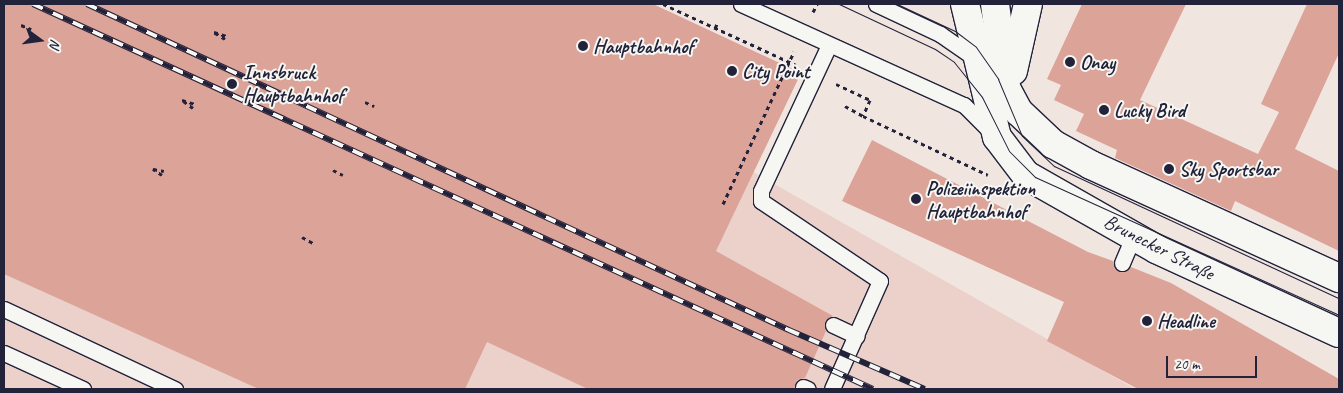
<!DOCTYPE html>
<meta charset="utf-8">
<style>
body{margin:0}
#map{position:relative;width:1343px;height:393px;overflow:hidden;background:#f1e5e0;font-family:Caveat,sans-serif}
div>[style]{position:absolute}
[style*='--x']{left:calc(var(--x)*1px);top:calc(var(--y)*1px);width:calc(var(--w)*1px);rotate:calc(var(--a)*1deg)}
.built>*{inset:0;background:#ebd1ca}
.building>*{inset:0;background:#dca398}
.path>*{height:3px;margin-top:-1.5px;transform-origin:0;background:repeating-linear-gradient(90deg,#22223b 0 4px,transparent 0 8px)}
.roads{filter:drop-shadow(1px 0 #22223b) drop-shadow(-1px 0 #22223b) drop-shadow(0 1px #22223b) drop-shadow(0 -1px #22223b)}
.service>*{height:15px;margin:-7.5px;padding:0 7.5px;transform-origin:7.5px;border-radius:7.5px;background:#f6f6f2}
.tertiary>*{height:28px;margin:-14px;padding:0 14px;transform-origin:14px;border-radius:14px;background:#f6f6f2}
.tram>*{height:1px;margin:-0.5px;padding:0 0.5px;transform-origin:0.5px;border-radius:0.5px;background:#22223b}
.rail>*{height:5.5px;margin-top:-2.75px;transform-origin:0;background:repeating-linear-gradient(90deg,#f6f6f2 0 11px,#22223b 0 22px);box-sizing:border-box;border-block:1px solid #22223b}
.dots>*{width:14px;height:14px;translate:-50% -50%;box-sizing:border-box;border:2px solid #f6f6f2;border-radius:50%}
span{translate:-50% -50%;white-space:nowrap;text-align:center;line-height:1.15;-webkit-text-stroke:4px #f6f6f2;paint-order:stroke}
.poi-label{font-size:20px;color:#22223b;font-weight:700}
.left{translate:0 -50%;text-align:left}
.street-label{font-size:20px;color:#22223b}
.frame{position:absolute;inset:0;border:5px solid #22223b;pointer-events:none}
.north{position:absolute;left:15px;top:15px;width:50px;height:50px;-webkit-text-stroke:4px #f6f6f2;paint-order:stroke;rotate:104deg;font-size:14px;font-weight:700;line-height:20px;text-align:center;color:#22223b}
.north::after{content:'';display:block;margin:auto;width:18px;height:22px;background:#22223b;clip-path:polygon(50% 0,100% 100%,50% 72%,0 100%)}
.scale{position:absolute;left:1166px;top:356px;width:91px;height:22px;box-sizing:border-box;border:2px solid #22223b;border-top:0;padding-left:6px;font-size:15px;line-height:18px;white-space:nowrap;color:#22223b;-webkit-text-stroke:4px #f6f6f2;paint-order:stroke}
</style>
<div id="map">
<div class="built">
<i style="clip-path:polygon(4px 4px,400px 4px,734px 161px,1135px 389px,4px 389px)"></i>
</div>
<div class="building">
<i style="clip-path:polygon(4px 4px,653px 4px,801px 73px,716px 251px,833px 316px,825px 321px,826px 331px,805px 378px,797px 380px,794px 389px,588px 389px,487px 342px,465px 389px,259px 389px,4px 274px)"></i>
<i style="clip-path:polygon(1082px 4px,1186px 4px,1140px 100px,1258px 154px,1279px 112px,1261px 104px,1307px 4px,1339px 4px,1339px 53px,1295px 149px,1339px 171px,1339px 251px,1235px 201px,1231px 211px,1115px 158px,1117px 150px,1076px 131px,1084px 114px,1054px 100px,1061px 85px,1047px 79px)"></i>
<i style="clip-path:polygon(872px 140px,1088px 252px,1113px 261px,1118px 271px,1131px 267px,1171px 283px,1339px 379px,1339px 389px,1138px 389px,1047px 341px,1064px 302px,842px 201px)"></i>
</div>
<div class="path">
<i style="--x:663;--y:4;--w:146;--a:24.6"></i>
<i style="--x:813;--y:12;--w:9;--a:-63"></i>
<i style="--x:21;--y:25;--w:11;--a:22"></i>
<i style="--x:715;--y:28;--w:7;--a:-63"></i>
<i style="--x:225;--y:39;--w:13;--a:-148"></i>
<i style="--x:214;--y:32;--w:13;--a:18"></i>
<i style="--x:836;--y:84;--w:38;--a:25"></i>
<i style="--x:870;--y:100;--w:17;--a:114"></i>
<i style="--x:863;--y:116;--w:138;--a:25.3"></i>
<i style="--x:365;--y:102;--w:10;--a:24"></i>
<i style="--x:845;--y:106;--w:21;--a:29"></i>
<i style="--x:193;--y:108;--w:14;--a:-144"></i>
<i style="--x:182;--y:100;--w:14;--a:17"></i>
<i style="--x:333;--y:170;--w:11;--a:27"></i>
<i style="--x:162;--y:175;--w:11;--a:-146"></i>
<i style="--x:153;--y:169;--w:11;--a:10"></i>
<i style="--x:723;--y:204;--w:168;--a:-65"></i>
<i style="--x:302;--y:237;--w:13;--a:29"></i>
</div>
<div class="roads">
<div class="service">
<i style="--x:741;--y:4;--w:245;--a:24.4"></i>
<i style="--x:964;--y:105;--w:41;--a:45"></i>
<i style="--x:876;--y:4;--w:71;--a:25.1"></i>
<i style="--x:940;--y:34;--w:44;--a:34.8"></i>
<i style="--x:829;--y:45;--w:161;--a:115"></i>
<i style="--x:761;--y:191;--w:10;--a:90"></i>
<i style="--x:761;--y:201;--w:143;--a:33.9"></i>
<i style="--x:880;--y:281;--w:118;--a:114"></i>
<i style="--x:1122;--y:263;--w:28;--a:-67"></i>
<i style="--x:4;--y:309;--w:189;--a:25.1"></i>
<i style="--x:833;--y:325;--w:26;--a:25"></i>
<i style="--x:4;--y:353;--w:87;--a:24.5"></i>
<i style="--x:803;--y:387;--w:5;--a:22"></i>
</div>
<div class="tertiary">
<i style="--x:965;--y:4;--w:137;--a:76.5"></i>
<i style="--x:997;--y:137;--w:48;--a:52.7"></i>
<i style="--x:1026;--y:175;--w:150;--a:29.6"></i>
<i style="--x:1156;--y:249;--w:201;--a:24.7"></i>
<i style="--x:995;--y:4;--w:85;--a:82.5"></i>
<i style="--x:1006;--y:88;--w:27;--a:62"></i>
<i style="--x:1019;--y:112;--w:47;--a:43.3"></i>
<i style="--x:1053;--y:144;--w:43;--a:28.9"></i>
<i style="--x:1091;--y:165;--w:273;--a:24.5"></i>
<i style="--x:1013;--y:71;--w:69;--a:-77.4"></i>
</div>
</div>
<div class="tram">
<i style="--x:839;--y:4;--w:106;--a:25.1"></i>
<i style="--x:935;--y:49;--w:23;--a:34"></i>
<i style="--x:954;--y:62;--w:45;--a:51.3"></i>
<i style="--x:982;--y:97;--w:60;--a:63.4"></i>
<i style="--x:1009;--y:151;--w:37;--a:45"></i>
<i style="--x:1035;--y:177;--w:334;--a:24.4"></i>
<i style="--x:897;--y:4;--w:64;--a:25"></i>
<i style="--x:955;--y:31;--w:26;--a:37"></i>
<i style="--x:976;--y:47;--w:39;--a:55"></i>
<i style="--x:998;--y:79;--w:62;--a:67.2"></i>
<i style="--x:1022;--y:136;--w:44;--a:43.2"></i>
<i style="--x:1054;--y:166;--w:314;--a:24.9"></i>
</div>
<div class="rail">
<i style="--x:33;--y:4;--w:924;--a:24.62"></i>
<i style="--x:87;--y:4;--w:774;--a:24.91"></i>
<i style="--x:789;--y:330;--w:148;--a:23.5"></i>
</div>
<div class="dots">
<i style="left:583px;top:46px;background:#22223b"></i>
<i style="left:1070px;top:62px;background:#22223b"></i>
<i style="left:732px;top:71px;background:#22223b"></i>
<i style="left:232px;top:84px;background:#22223b"></i>
<i style="left:1104px;top:110px;background:#22223b"></i>
<i style="left:1169px;top:169px;background:#22223b"></i>
<i style="left:916px;top:199px;background:#22223b"></i>
<i style="left:1147px;top:321px;background:#22223b"></i>
</div>
<div class="poi-label">
<span class="left" style="left:593px;top:46px">Hauptbahnhof</span>
<span class="left" style="left:1080px;top:62px">Onay</span>
<span class="left" style="left:742px;top:71px">City Point</span>
<span class="left" style="left:243px;top:84px">Innsbruck<br>Hauptbahnhof</span>
<span class="left" style="left:1114px;top:110px">Lucky Bird</span>
<span class="left" style="left:1179px;top:169px">Sky Sportsbar</span>
<span class="left" style="left:926px;top:200px">Polizeiinspektion<br>Hauptbahnhof</span>
<span class="left" style="left:1157px;top:321px">Headline</span>
</div>
<div class="street-label">
<span style="left:1159px;top:247px;rotate:27deg">Brunecker Straße</span>
</div>
<div class="frame"></div>
<div class="north">N</div>
<div class="scale">20 m</div>
</div>
